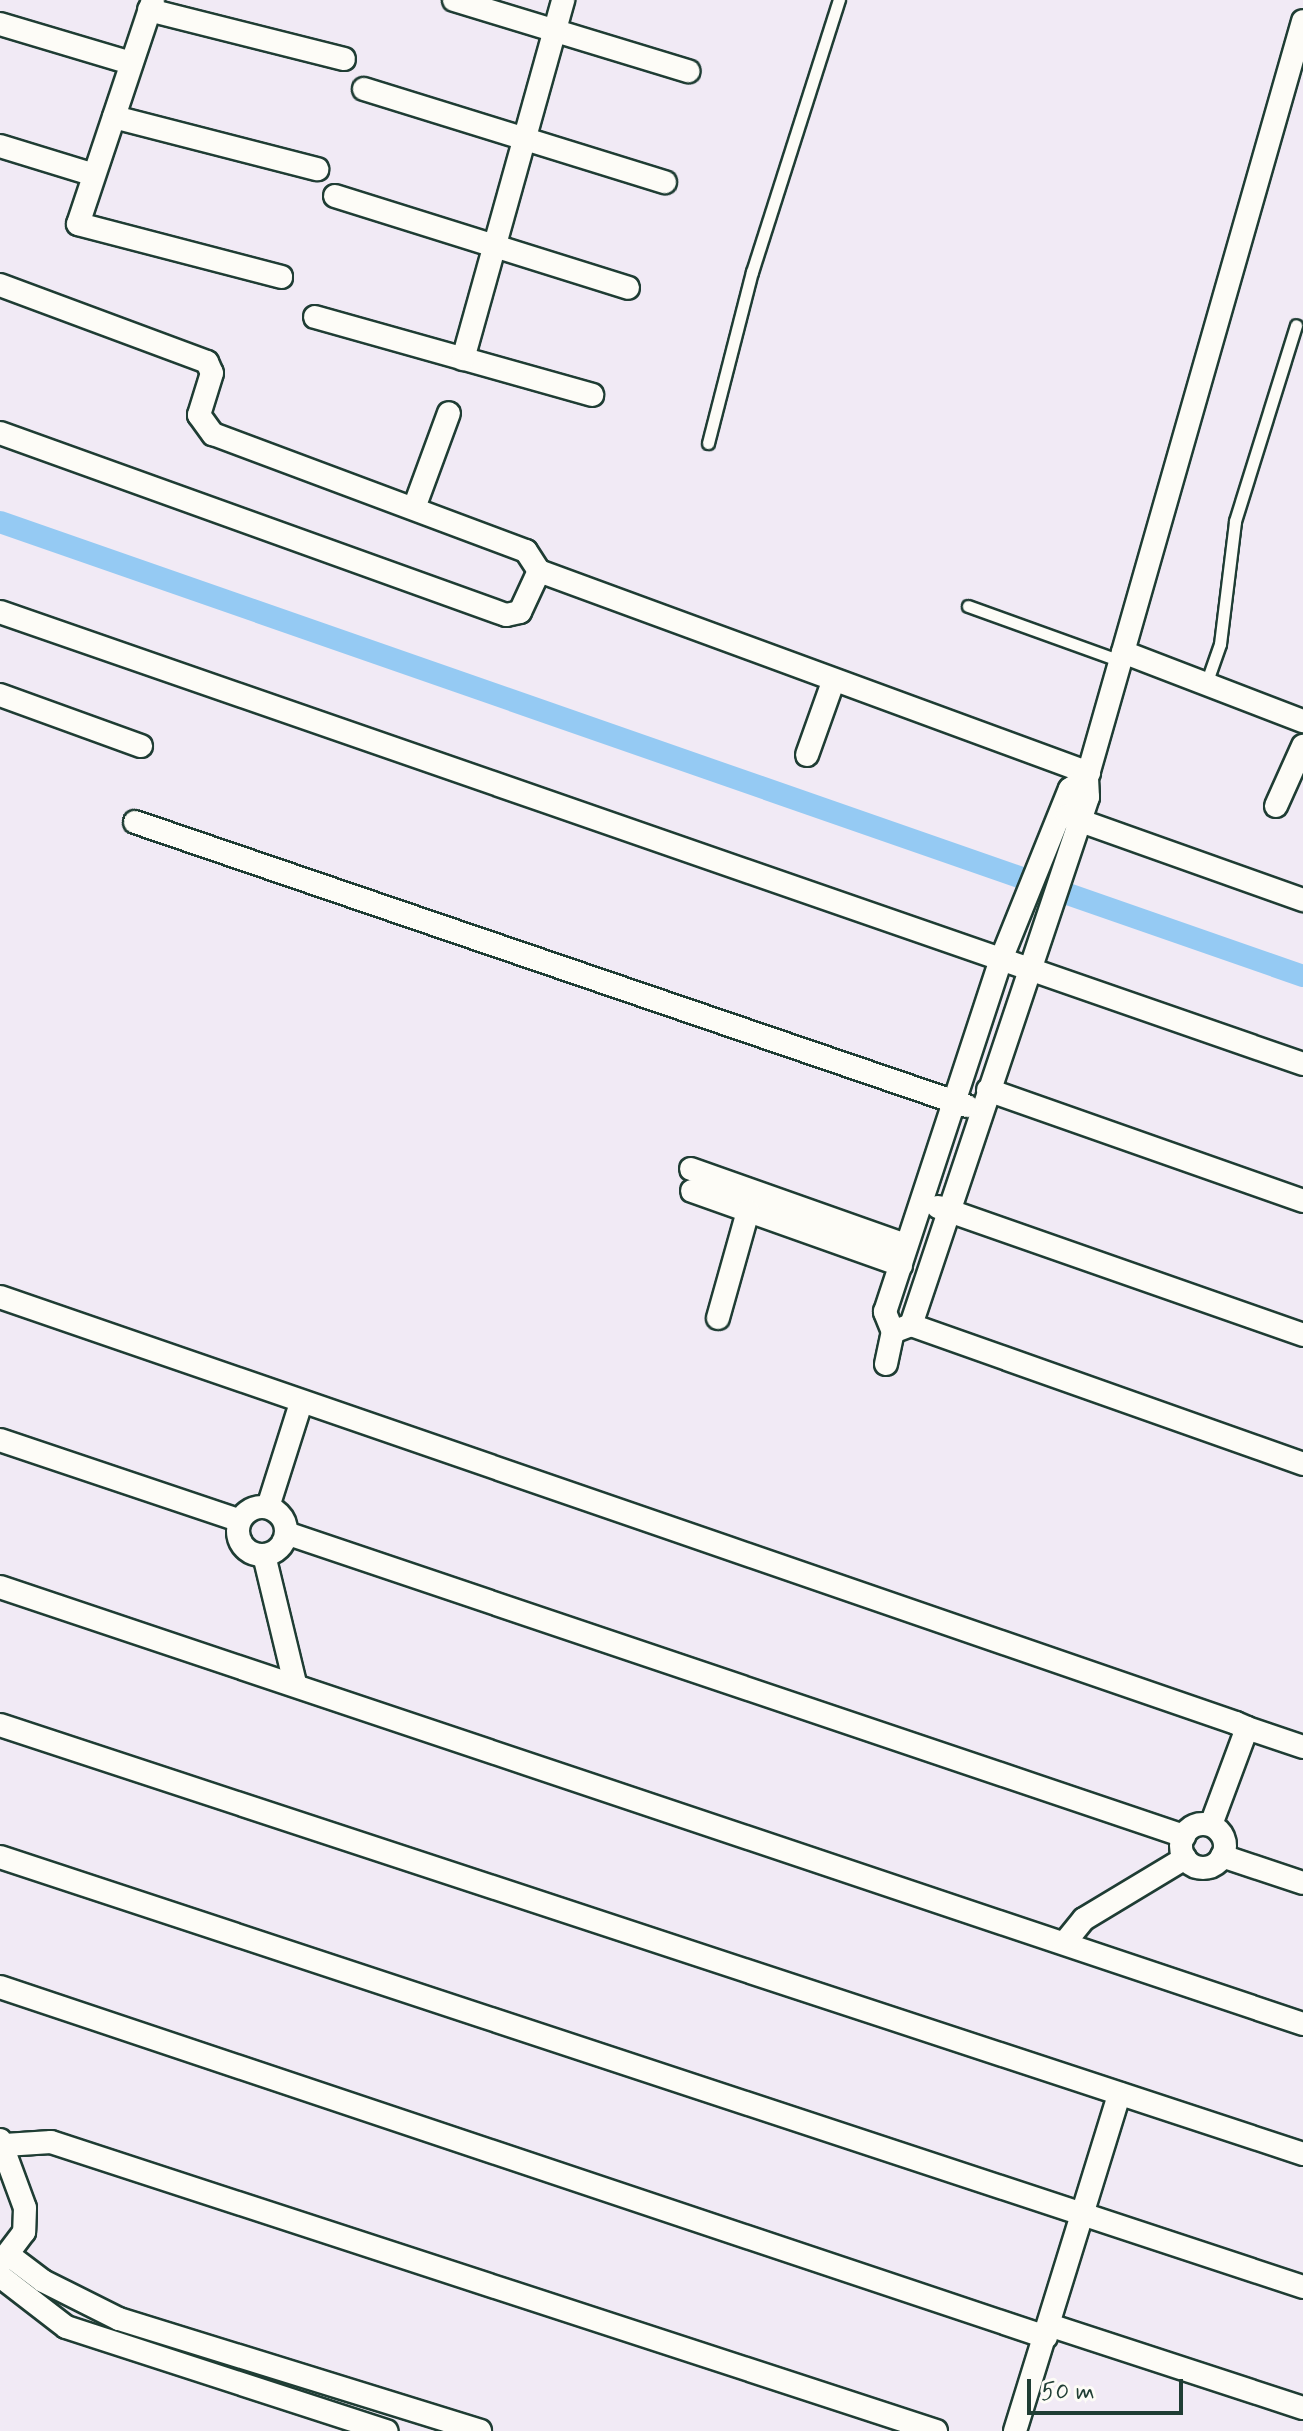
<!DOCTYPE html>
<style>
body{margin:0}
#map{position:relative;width:1303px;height:2431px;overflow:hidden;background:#f1eaf5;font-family:Mynerve,sans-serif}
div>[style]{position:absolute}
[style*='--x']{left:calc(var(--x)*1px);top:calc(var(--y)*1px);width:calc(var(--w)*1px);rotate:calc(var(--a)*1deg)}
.canal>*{height:22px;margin:-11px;padding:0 11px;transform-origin:11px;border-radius:11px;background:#95caf3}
.roads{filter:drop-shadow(2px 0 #1f3d34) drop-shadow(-2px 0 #1f3d34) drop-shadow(0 2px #1f3d34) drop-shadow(0 -2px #1f3d34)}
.lane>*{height:11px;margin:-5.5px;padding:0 5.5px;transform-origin:5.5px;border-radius:5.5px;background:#fdfcf7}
.street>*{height:22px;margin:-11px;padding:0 11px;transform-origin:11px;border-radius:11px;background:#fdfcf7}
.street>.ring{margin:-11px;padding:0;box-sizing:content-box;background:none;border:22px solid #fdfcf7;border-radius:50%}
span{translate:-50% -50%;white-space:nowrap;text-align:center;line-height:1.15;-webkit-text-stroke:6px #fdfcf7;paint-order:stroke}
.scale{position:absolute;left:1027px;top:2379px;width:156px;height:36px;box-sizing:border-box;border:4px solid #1f3d34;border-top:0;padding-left:10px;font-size:24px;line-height:28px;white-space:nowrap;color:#1f3d34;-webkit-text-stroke:6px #fdfcf7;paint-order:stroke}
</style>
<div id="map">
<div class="canal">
<i style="--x:0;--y:522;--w:1380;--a:19.21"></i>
</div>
<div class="roads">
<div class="lane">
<i style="--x:708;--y:443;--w:177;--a:-75.6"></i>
<i style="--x:752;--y:272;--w:286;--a:-72.3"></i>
<i style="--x:968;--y:606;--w:163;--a:19.8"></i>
<i style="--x:1206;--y:684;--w:42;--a:-70.7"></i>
<i style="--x:1220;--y:644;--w:124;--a:-83"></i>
<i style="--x:1235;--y:521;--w:205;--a:-72.7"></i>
</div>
<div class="street">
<i style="--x:153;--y:0;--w:236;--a:108.5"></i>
<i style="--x:78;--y:224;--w:210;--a:14.6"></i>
<i style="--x:454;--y:0;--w:245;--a:16.9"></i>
<i style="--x:149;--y:10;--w:201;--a:14.1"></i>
<i style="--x:0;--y:24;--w:137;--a:16.6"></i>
<i style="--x:364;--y:89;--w:315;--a:17.2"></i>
<i style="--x:114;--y:117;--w:210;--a:14.4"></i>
<i style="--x:0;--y:146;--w:98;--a:17.1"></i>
<i style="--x:335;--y:196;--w:307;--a:17.4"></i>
<i style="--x:0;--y:285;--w:221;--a:20.4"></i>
<i style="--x:207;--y:362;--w:12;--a:66"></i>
<i style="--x:212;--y:373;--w:44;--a:107.2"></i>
<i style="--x:199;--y:415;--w:24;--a:54"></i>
<i style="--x:213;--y:434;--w:334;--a:20.5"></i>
<i style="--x:526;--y:551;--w:24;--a:57"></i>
<i style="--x:539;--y:571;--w:45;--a:114.9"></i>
<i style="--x:520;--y:612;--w:14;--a:168"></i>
<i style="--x:506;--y:615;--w:538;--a:-160.22"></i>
<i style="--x:315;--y:317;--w:288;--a:15.7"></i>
<i style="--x:463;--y:359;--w:373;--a:-74.4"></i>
<i style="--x:414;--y:508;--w:101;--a:-69.8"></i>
<i style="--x:539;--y:571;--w:586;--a:20.17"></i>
<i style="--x:0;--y:612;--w:1379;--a:19.13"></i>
<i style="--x:1123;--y:652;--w:193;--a:21"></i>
<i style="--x:0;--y:695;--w:150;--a:19.9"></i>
<i style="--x:807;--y:755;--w:77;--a:-70.4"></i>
<i style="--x:1087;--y:778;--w:19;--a:87"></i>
<i style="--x:1088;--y:797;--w:557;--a:108.53"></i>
<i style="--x:911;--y:1325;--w:19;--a:159"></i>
<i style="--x:893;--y:1332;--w:22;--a:-112"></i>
<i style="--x:885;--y:1312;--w:374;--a:-71.8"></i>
<i style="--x:1002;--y:957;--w:181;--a:-68"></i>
<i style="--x:1070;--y:789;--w:20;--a:-33"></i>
<i style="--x:1087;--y:778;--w:787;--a:-74.07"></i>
<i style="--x:1276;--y:806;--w:66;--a:-65.8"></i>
<i style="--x:1067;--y:816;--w:251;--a:19.6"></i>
<i style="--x:135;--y:822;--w:879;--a:18.85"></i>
<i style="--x:988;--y:1090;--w:334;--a:19.4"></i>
<i style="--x:691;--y:1169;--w:228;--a:19.5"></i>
<i style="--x:692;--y:1191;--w:222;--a:19.5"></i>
<i style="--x:938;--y:1207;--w:387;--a:19.3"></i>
<i style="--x:0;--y:1297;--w:1307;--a:19.02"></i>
<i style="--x:1236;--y:1723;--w:12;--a:24"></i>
<i style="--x:1247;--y:1728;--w:103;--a:110.4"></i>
<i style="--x:718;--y:1318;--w:111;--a:-74.3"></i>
<i style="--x:911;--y:1325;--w:416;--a:19.5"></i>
<i style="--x:886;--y:1364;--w:33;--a:-78"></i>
<i style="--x:0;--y:1440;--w:253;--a:18.6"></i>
<i style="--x:268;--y:1507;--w:109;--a:-72.4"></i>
<i class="ring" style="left:238px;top:1507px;width:26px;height:26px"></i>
<i style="--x:286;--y:1533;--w:948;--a:18.65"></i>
<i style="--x:264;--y:1555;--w:132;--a:76.4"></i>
<i style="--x:0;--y:1587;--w:1374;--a:18.54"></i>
<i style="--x:0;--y:1725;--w:1372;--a:18.22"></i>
<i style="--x:1247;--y:1728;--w:59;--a:18.7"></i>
<i class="ring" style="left:1181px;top:1824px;width:22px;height:22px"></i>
<i style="--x:1222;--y:1856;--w:85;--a:18.4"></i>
<i style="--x:0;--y:1857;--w:1372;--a:18.26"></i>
<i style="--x:1066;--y:1941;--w:28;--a:-51"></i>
<i style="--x:1084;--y:1919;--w:118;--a:-31.1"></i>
<i style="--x:0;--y:1987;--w:1103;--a:18.5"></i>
<i style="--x:0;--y:2140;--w:72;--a:69.8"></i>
<i style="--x:25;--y:2208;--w:24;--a:92"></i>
<i style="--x:24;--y:2232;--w:40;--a:127"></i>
<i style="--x:5;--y:2145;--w:46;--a:-3.7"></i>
<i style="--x:51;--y:2142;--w:931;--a:18.08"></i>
<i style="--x:10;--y:2256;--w:41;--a:37.1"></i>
<i style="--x:43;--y:2281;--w:85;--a:26.6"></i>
<i style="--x:119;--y:2319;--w:378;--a:17.2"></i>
<i style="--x:0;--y:2276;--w:83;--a:37.7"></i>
<i style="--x:66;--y:2327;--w:337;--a:18"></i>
<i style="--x:1049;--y:2325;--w:267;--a:18.1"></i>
<i style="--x:1015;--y:2431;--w:353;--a:-72.8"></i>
</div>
</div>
<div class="scale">50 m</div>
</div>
